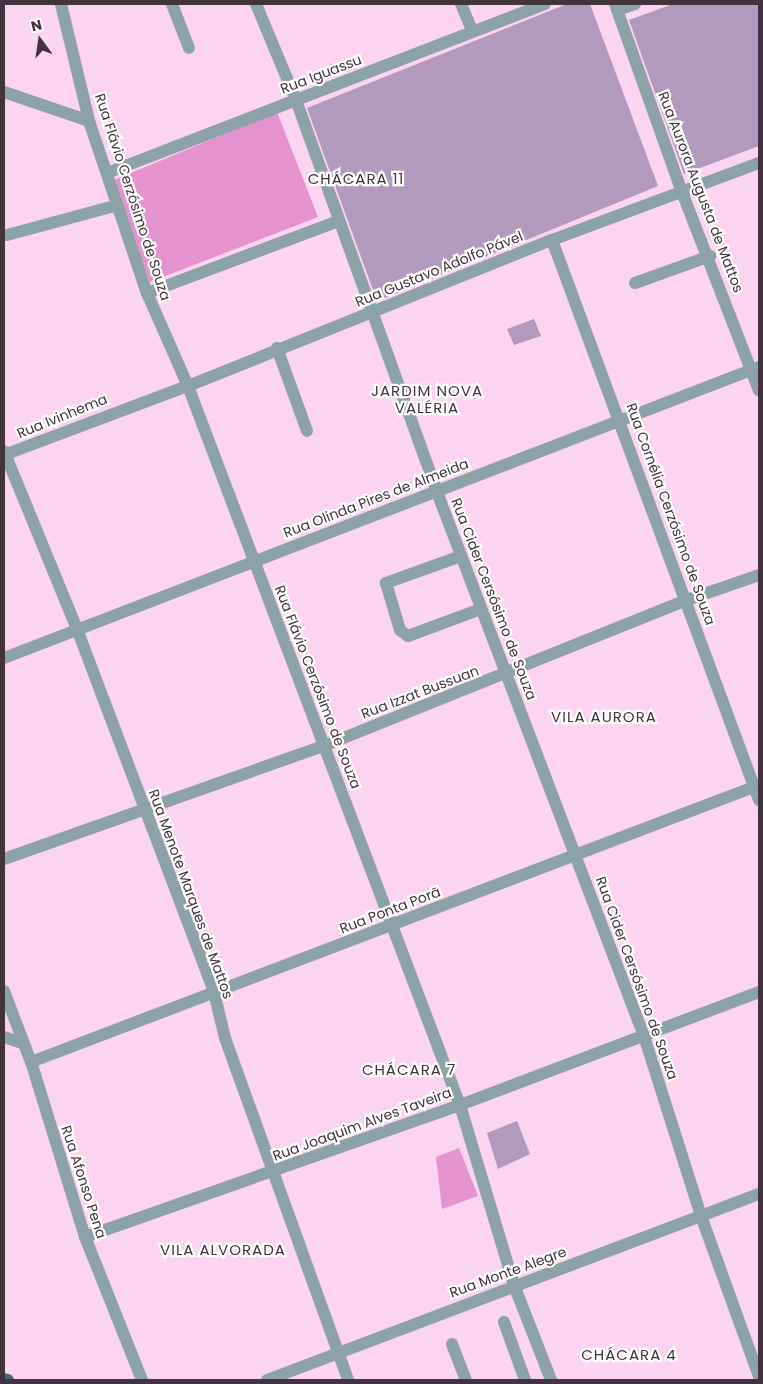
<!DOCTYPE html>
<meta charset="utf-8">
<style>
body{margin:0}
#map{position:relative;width:763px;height:1384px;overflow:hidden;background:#fcd3f0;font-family:Poppins,sans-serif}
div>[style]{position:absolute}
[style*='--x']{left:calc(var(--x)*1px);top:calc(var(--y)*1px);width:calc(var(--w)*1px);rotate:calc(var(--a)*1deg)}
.green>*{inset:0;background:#e593d0}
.building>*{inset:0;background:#b399bd}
.minor>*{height:12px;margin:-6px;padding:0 6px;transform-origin:6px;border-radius:6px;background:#8ca2a8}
.tertiary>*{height:12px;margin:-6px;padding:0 6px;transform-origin:6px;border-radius:6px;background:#8ca2a8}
.primary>*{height:12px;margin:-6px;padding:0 6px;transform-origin:6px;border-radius:6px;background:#426c78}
span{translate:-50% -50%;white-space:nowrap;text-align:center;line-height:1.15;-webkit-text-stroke:4.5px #fff;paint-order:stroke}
.street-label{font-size:14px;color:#43333e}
.neighbourhood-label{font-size:15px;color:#43333e;letter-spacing:1px}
.frame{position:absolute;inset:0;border:5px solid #43333e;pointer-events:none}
.north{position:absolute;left:15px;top:15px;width:50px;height:50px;-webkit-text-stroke:4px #fff;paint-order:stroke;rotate:346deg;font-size:14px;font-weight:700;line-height:20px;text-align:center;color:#43333e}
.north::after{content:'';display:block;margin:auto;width:18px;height:22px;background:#43333e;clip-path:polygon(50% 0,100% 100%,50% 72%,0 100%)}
</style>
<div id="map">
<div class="green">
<i style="clip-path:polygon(277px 112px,318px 217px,150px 282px,107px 183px)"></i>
<i style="clip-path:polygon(459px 1148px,478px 1196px,442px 1209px,436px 1157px)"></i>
</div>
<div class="building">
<i style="clip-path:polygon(567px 4px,590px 4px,658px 186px,377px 301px,307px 108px)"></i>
<i style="clip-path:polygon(673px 4px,759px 4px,759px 146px,684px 174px,629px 20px)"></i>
<i style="clip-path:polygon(534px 319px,541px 336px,514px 345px,507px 329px)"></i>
<i style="clip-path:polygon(517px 1121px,530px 1154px,498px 1169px,487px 1133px)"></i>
</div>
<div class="minor">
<i style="--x:61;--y:4;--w:120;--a:76.5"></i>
<i style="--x:89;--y:121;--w:182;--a:71.4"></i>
<i style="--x:147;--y:293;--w:102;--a:66.2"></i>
<i style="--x:188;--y:386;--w:769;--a:69.28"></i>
<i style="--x:460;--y:1105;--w:188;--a:73.3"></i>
<i style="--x:514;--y:1285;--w:102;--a:68.7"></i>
<i style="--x:172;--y:4;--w:47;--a:68.9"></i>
<i style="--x:256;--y:4;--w:104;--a:67.4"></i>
<i style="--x:296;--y:100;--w:417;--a:70.2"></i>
<i style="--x:437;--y:492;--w:582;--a:69.17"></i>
<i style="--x:644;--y:1036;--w:189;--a:72.4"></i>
<i style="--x:701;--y:1216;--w:170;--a:70.1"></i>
<i style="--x:461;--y:4;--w:30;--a:67"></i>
<i style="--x:617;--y:10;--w:19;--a:-18"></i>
<i style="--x:4;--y:92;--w:90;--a:18.8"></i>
<i style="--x:107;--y:173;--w:469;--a:-21.1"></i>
<i style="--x:7;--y:235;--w:115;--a:-15.1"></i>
<i style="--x:552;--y:240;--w:597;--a:69.71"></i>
<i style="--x:635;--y:283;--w:80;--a:-19.8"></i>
<i style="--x:147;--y:293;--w:205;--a:-20.6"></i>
<i style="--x:277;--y:348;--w:88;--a:70.1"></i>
<i style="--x:4;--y:451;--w:192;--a:67.7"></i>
<i style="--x:77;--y:629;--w:388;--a:69.3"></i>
<i style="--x:214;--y:992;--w:47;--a:76.6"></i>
<i style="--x:225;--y:1038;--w:363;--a:70.2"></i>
<i style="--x:4;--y:455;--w:197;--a:-20.6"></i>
<i style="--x:188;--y:386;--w:392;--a:-21.9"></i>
<i style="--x:552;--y:240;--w:221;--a:-20.4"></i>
<i style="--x:461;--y:556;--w:80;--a:160.2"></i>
<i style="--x:386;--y:583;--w:49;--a:73.4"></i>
<i style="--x:400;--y:630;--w:10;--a:37"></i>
<i style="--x:408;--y:636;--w:78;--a:-20.3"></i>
<i style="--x:4;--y:658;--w:809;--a:-21.08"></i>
<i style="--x:4;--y:859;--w:342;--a:-19.5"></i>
<i style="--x:326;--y:745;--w:389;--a:-21.9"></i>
<i style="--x:687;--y:600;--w:76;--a:-19.1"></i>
<i style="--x:4;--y:991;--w:76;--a:69.2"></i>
<i style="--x:4;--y:1037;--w:20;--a:18"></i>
<i style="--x:85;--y:1237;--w:398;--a:-19.4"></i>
<i style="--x:460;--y:1105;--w:320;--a:-20.7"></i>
<i style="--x:504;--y:1322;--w:62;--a:70.1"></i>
<i style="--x:452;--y:1344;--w:39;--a:69"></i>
</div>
<div class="tertiary">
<i style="--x:615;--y:4;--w:200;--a:70.4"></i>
<i style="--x:682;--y:192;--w:213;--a:68.8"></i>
<i style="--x:142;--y:1380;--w:154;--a:-111.7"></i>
<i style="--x:85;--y:1237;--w:183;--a:-107.1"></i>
<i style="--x:31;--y:1062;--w:779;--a:-20.83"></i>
<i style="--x:267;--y:1380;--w:526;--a:-20.71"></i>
</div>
<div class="primary">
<i style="--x:4;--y:1379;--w:4;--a:14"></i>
</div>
<div class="street-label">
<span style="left:321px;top:74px;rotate:-21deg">Rua Iguassu</span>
<span style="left:701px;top:192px;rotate:69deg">Rua Aurora Augusta de Mattos</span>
<span style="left:133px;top:197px;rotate:72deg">Rua Flávio Cerzósimo de Souza</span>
<span style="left:439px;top:269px;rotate:-22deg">Rua Gustavo Adolfo Pável</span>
<span style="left:62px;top:416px;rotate:-22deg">Rua Ivinhema</span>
<span style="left:376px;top:498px;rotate:-21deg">Rua Olinda Pires de Almeida</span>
<span style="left:671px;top:514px;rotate:70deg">Rua Cornélia Cerzósimo de Souza</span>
<span style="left:494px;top:599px;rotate:69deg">Rua Cider Cersósimo de Souza</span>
<span style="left:318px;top:687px;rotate:69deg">Rua Flávio Cerzósimo de Souza</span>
<span style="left:420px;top:692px;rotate:-21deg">Rua Izzat Bussuan</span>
<span style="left:191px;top:894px;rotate:70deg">Rua Menote Marques de Mattos</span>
<span style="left:390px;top:910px;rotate:-21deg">Rua Ponta Porã</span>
<span style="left:637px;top:978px;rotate:70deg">Rua Cider Cersósimo de Souza</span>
<span style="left:362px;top:1124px;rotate:-20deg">Rua Joaquim Alves Taveira</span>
<span style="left:84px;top:1182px;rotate:72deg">Rua Afonso Pena</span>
<span style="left:508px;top:1272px;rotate:-20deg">Rua Monte Alegre</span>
</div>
<div class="neighbourhood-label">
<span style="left:356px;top:179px">CHÁCARA 11</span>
<span style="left:427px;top:399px">JARDIM NOVA<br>VALÉRIA</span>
<span style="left:604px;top:717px">VILA AURORA</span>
<span style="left:409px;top:1070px">CHÁCARA 7</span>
<span style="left:223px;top:1250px">VILA ALVORADA</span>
<span style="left:629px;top:1355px">CHÁCARA 4</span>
</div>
<div class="frame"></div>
<div class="north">N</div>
</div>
